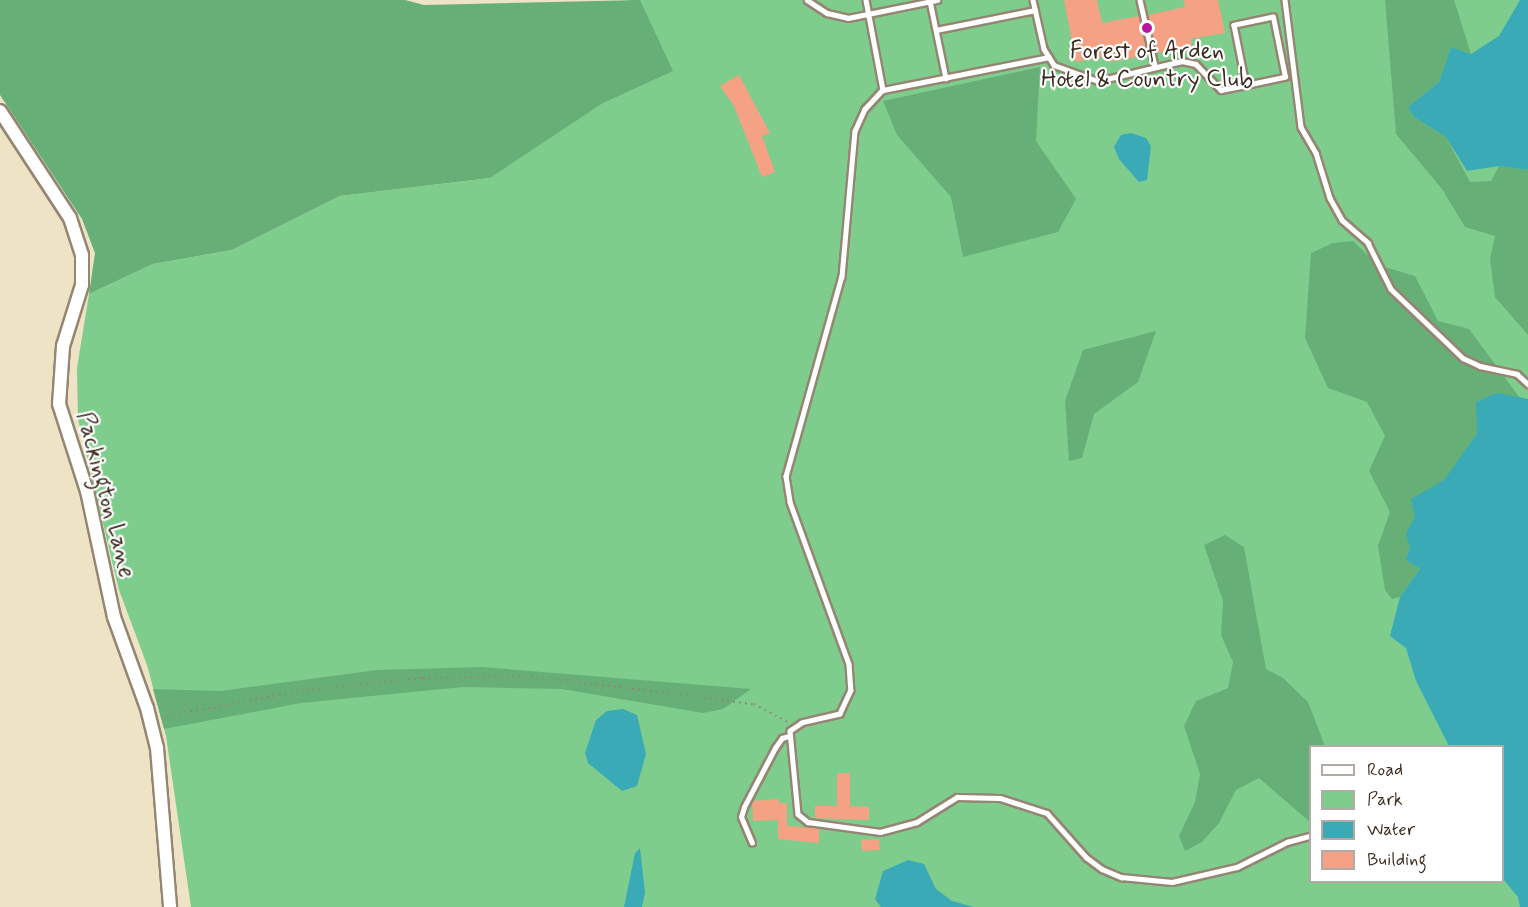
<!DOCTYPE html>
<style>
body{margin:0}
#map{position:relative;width:1528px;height:907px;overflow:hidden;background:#eee3c5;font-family:Mynerve,sans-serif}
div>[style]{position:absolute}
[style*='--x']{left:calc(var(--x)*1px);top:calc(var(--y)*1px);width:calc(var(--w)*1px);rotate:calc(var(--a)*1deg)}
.green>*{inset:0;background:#7ecd8d}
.forest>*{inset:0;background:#66b078}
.water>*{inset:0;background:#3aaab7}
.building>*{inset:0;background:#f5a183}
.path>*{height:2px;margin-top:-1px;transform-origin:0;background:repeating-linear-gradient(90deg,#948672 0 1.5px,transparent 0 6px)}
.roads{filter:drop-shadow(2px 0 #948672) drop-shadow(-2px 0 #948672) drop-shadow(0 2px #948672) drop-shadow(0 -2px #948672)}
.service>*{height:4.5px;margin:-2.25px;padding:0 2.25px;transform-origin:2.25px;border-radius:2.25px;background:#fff}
.tertiary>*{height:12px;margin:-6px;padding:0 6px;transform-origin:6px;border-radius:6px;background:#fff}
.dots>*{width:16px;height:16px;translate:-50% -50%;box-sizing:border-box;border:3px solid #fff;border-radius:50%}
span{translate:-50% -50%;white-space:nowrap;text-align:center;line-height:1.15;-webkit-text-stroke:4.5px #fff;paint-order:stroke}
.poi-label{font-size:24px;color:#3b2a1e}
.street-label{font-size:24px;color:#3b2a1e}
.legend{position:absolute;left:1309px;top:745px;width:195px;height:138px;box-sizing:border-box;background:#fff;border:2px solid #b1aaa5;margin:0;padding:8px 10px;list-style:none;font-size:18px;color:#3b2a1e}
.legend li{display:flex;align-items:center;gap:12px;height:30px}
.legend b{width:30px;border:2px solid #b1aaa5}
</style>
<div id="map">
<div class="green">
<i style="clip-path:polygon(evenodd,629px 0,1528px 0,1528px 907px,191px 907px,166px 736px,147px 665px,119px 590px,78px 419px,77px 368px,89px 294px,153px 264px,232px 250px,340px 196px,490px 178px,629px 0,1310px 746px,1502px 746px,1502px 882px,1310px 882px,1310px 746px)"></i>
</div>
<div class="forest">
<i style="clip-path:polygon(0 0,405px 0,424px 5px,640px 0,673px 71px,603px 103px,490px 178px,340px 196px,232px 250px,153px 264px,89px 294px,95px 253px,82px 219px,0 95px)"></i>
<i style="clip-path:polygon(1385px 0,1454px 0,1471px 54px,1451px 47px,1439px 82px,1408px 107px,1414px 117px,1446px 137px,1470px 182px,1491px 181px,1499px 166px,1528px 170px,1528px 335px,1495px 297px,1490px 259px,1495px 236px,1465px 227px,1442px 189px,1396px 134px)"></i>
<i style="clip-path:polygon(1040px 67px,1036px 141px,1076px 199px,1058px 232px,963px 257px,951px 197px,897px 135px,883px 101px)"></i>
<i style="clip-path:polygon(1353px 241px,1378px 265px,1415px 276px,1438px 321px,1469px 329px,1520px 398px,1410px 547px,1406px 560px,1420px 569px,1400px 597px,1392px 599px,1385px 590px,1378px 546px,1390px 512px,1369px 471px,1385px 436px,1367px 402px,1328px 388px,1305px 338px,1311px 253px,1333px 243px)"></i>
<i style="clip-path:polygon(1156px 331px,1138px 382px,1094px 414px,1082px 458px,1069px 461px,1065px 401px,1083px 350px)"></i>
<i style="clip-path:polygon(1225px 535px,1244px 547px,1266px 669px,1283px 678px,1308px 702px,1325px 746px,1310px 746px,1310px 822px,1259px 778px,1236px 790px,1219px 823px,1202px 842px,1185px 851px,1179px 836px,1195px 802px,1200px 774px,1184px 726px,1196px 701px,1228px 688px,1233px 662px,1221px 635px,1223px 601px,1204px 545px)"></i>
<i style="clip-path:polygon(482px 667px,751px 689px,723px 709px,703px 713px,562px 689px,463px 687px,301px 703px,164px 729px,153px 689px,220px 691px,377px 670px)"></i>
</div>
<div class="water">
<i style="clip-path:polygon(1520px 0,1528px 0,1528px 170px,1499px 166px,1467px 171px,1446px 137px,1414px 117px,1408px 107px,1439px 82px,1451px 47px,1471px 54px,1499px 36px)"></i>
<i style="clip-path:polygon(1131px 133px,1146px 138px,1151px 146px,1147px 180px,1139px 182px,1119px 159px,1114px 147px,1121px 135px)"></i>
<i style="clip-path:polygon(1497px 393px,1528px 399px,1528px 907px,1520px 907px,1518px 897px,1503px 879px,1502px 746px,1449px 746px,1416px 681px,1406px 648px,1390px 636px,1400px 597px,1420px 569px,1406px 560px,1410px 547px,1406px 534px,1415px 517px,1411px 499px,1444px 480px,1477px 434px,1476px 402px)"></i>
<i style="clip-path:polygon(623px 709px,637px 715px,646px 754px,637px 786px,622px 791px,588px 763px,585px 753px,596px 720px,607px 711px)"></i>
<i style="clip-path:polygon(640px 848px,645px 893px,642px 907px,624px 907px,635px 853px)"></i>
<i style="clip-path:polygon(908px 860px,924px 864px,936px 889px,952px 901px,974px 907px,881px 907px,875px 899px,883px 871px)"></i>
</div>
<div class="building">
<i style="clip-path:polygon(1064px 0,1097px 0,1102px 23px,1139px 16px,1148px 55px,1109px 62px,1108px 56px,1076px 62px)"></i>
<i style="clip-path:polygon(1184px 0,1218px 0,1225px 33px,1191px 39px,1192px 47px,1157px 53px,1148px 15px,1185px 7px)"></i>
<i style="clip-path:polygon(739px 75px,770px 133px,762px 136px,775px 172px,762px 177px,734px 106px,720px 86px)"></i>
<i style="clip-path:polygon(837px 773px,850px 773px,850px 806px,869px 807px,869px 820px,815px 818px,815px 806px,837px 806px)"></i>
<i style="clip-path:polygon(779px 799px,779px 803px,787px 803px,787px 826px,819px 828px,819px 843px,778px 839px,778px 820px,753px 821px,752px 801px)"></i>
<i style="clip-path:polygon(879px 839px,880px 850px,862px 851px,861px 840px)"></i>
</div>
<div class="path">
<i style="--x:161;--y:717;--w:148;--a:-10.5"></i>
<i style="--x:307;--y:690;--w:117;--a:-5.9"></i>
<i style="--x:423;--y:678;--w:108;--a:-1.1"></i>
<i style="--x:531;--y:676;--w:225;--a:7.2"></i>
<i style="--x:754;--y:704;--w:38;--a:28"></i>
</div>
<div class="roads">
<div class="service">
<i style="--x:807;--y:0;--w:24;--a:33"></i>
<i style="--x:827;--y:13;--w:22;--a:13"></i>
<i style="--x:848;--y:18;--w:91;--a:-11.4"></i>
<i style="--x:866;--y:0;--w:92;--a:79.3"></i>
<i style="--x:883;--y:90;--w:26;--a:133"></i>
<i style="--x:865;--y:109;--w:24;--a:114"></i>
<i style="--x:855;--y:131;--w:146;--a:95.1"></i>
<i style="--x:842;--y:276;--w:208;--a:105.6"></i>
<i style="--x:786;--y:476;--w:26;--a:81"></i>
<i style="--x:790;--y:502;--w:172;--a:70"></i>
<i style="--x:849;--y:664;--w:26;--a:86"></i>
<i style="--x:851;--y:690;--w:26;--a:115"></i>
<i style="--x:840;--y:714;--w:39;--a:167"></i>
<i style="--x:802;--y:723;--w:14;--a:146"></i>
<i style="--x:790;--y:731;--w:83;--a:84.5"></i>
<i style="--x:798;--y:814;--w:13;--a:39"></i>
<i style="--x:808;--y:822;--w:73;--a:7.9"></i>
<i style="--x:880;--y:832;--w:38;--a:-15"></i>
<i style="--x:917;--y:822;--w:47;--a:-32"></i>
<i style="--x:957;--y:797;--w:43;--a:1.3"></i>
<i style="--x:1000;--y:798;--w:49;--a:17.7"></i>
<i style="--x:1047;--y:813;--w:59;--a:48.4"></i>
<i style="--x:1086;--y:857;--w:20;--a:37"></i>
<i style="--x:1102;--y:869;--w:21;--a:23"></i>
<i style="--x:1121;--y:877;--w:51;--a:5.6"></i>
<i style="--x:1172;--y:882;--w:67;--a:-13"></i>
<i style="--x:1237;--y:867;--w:56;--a:-26.6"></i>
<i style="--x:1287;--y:842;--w:24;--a:-15"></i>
<i style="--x:1033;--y:0;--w:50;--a:77.3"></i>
<i style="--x:1044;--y:49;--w:19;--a:58"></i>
<i style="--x:1054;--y:65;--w:47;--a:20"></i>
<i style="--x:1098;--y:81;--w:86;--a:-13.4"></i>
<i style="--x:1182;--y:61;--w:14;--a:12"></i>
<i style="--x:1196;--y:64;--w:36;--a:46"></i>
<i style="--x:1221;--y:90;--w:25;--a:-11"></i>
<i style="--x:1246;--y:85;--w:40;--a:-12"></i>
<i style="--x:1285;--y:77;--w:61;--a:-101.3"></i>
<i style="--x:1273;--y:17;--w:40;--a:168"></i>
<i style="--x:1234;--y:25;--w:61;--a:78.7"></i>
<i style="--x:1140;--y:0;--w:68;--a:77.2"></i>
<i style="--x:1285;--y:0;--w:128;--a:82.8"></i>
<i style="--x:1301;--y:127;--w:30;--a:60"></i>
<i style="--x:1316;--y:153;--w:47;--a:72.7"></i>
<i style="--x:1330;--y:198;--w:25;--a:61"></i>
<i style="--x:1342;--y:220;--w:35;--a:41"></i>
<i style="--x:1368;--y:243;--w:51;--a:63.4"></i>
<i style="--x:1391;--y:289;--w:100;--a:43.8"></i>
<i style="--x:1463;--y:358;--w:19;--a:25"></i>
<i style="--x:1480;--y:366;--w:38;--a:12"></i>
<i style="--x:1517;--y:374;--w:15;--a:42"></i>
<i style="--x:930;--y:1;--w:79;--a:78.3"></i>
<i style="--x:936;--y:30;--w:101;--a:-11.4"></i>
<i style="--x:883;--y:90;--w:169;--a:-11.2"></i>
<i style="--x:752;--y:843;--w:28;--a:-113"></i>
<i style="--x:741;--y:817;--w:10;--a:-73"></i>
<i style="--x:744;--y:807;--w:67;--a:-62.3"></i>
<i style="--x:775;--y:748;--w:12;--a:-55"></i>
<i style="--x:782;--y:738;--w:7;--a:-16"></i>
</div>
<div class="tertiary">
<i style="--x:0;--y:111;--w:128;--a:56.8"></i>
<i style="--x:70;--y:218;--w:39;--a:72"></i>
<i style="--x:82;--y:255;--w:30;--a:90"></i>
<i style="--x:82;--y:285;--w:64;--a:107.3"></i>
<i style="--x:63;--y:346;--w:58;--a:93.9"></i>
<i style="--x:59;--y:404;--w:91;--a:72.2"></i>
<i style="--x:87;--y:491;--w:129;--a:77.9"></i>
<i style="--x:114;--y:617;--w:97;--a:70.1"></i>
<i style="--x:147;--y:708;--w:41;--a:76"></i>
<i style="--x:157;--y:748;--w:160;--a:85.3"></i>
</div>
</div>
<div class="dots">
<i style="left:1147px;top:28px;background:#b5179e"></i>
</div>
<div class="poi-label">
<span style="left:1147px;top:66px">Forest of Arden<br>Hotel &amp; Country Club</span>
</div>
<div class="street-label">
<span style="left:105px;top:495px;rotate:75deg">Packington Lane</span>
</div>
<ul class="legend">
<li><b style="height:8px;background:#fff"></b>Road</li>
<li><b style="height:16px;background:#7ecd8d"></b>Park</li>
<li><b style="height:16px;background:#3aaab7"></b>Water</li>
<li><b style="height:16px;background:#f5a183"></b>Building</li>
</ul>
</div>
